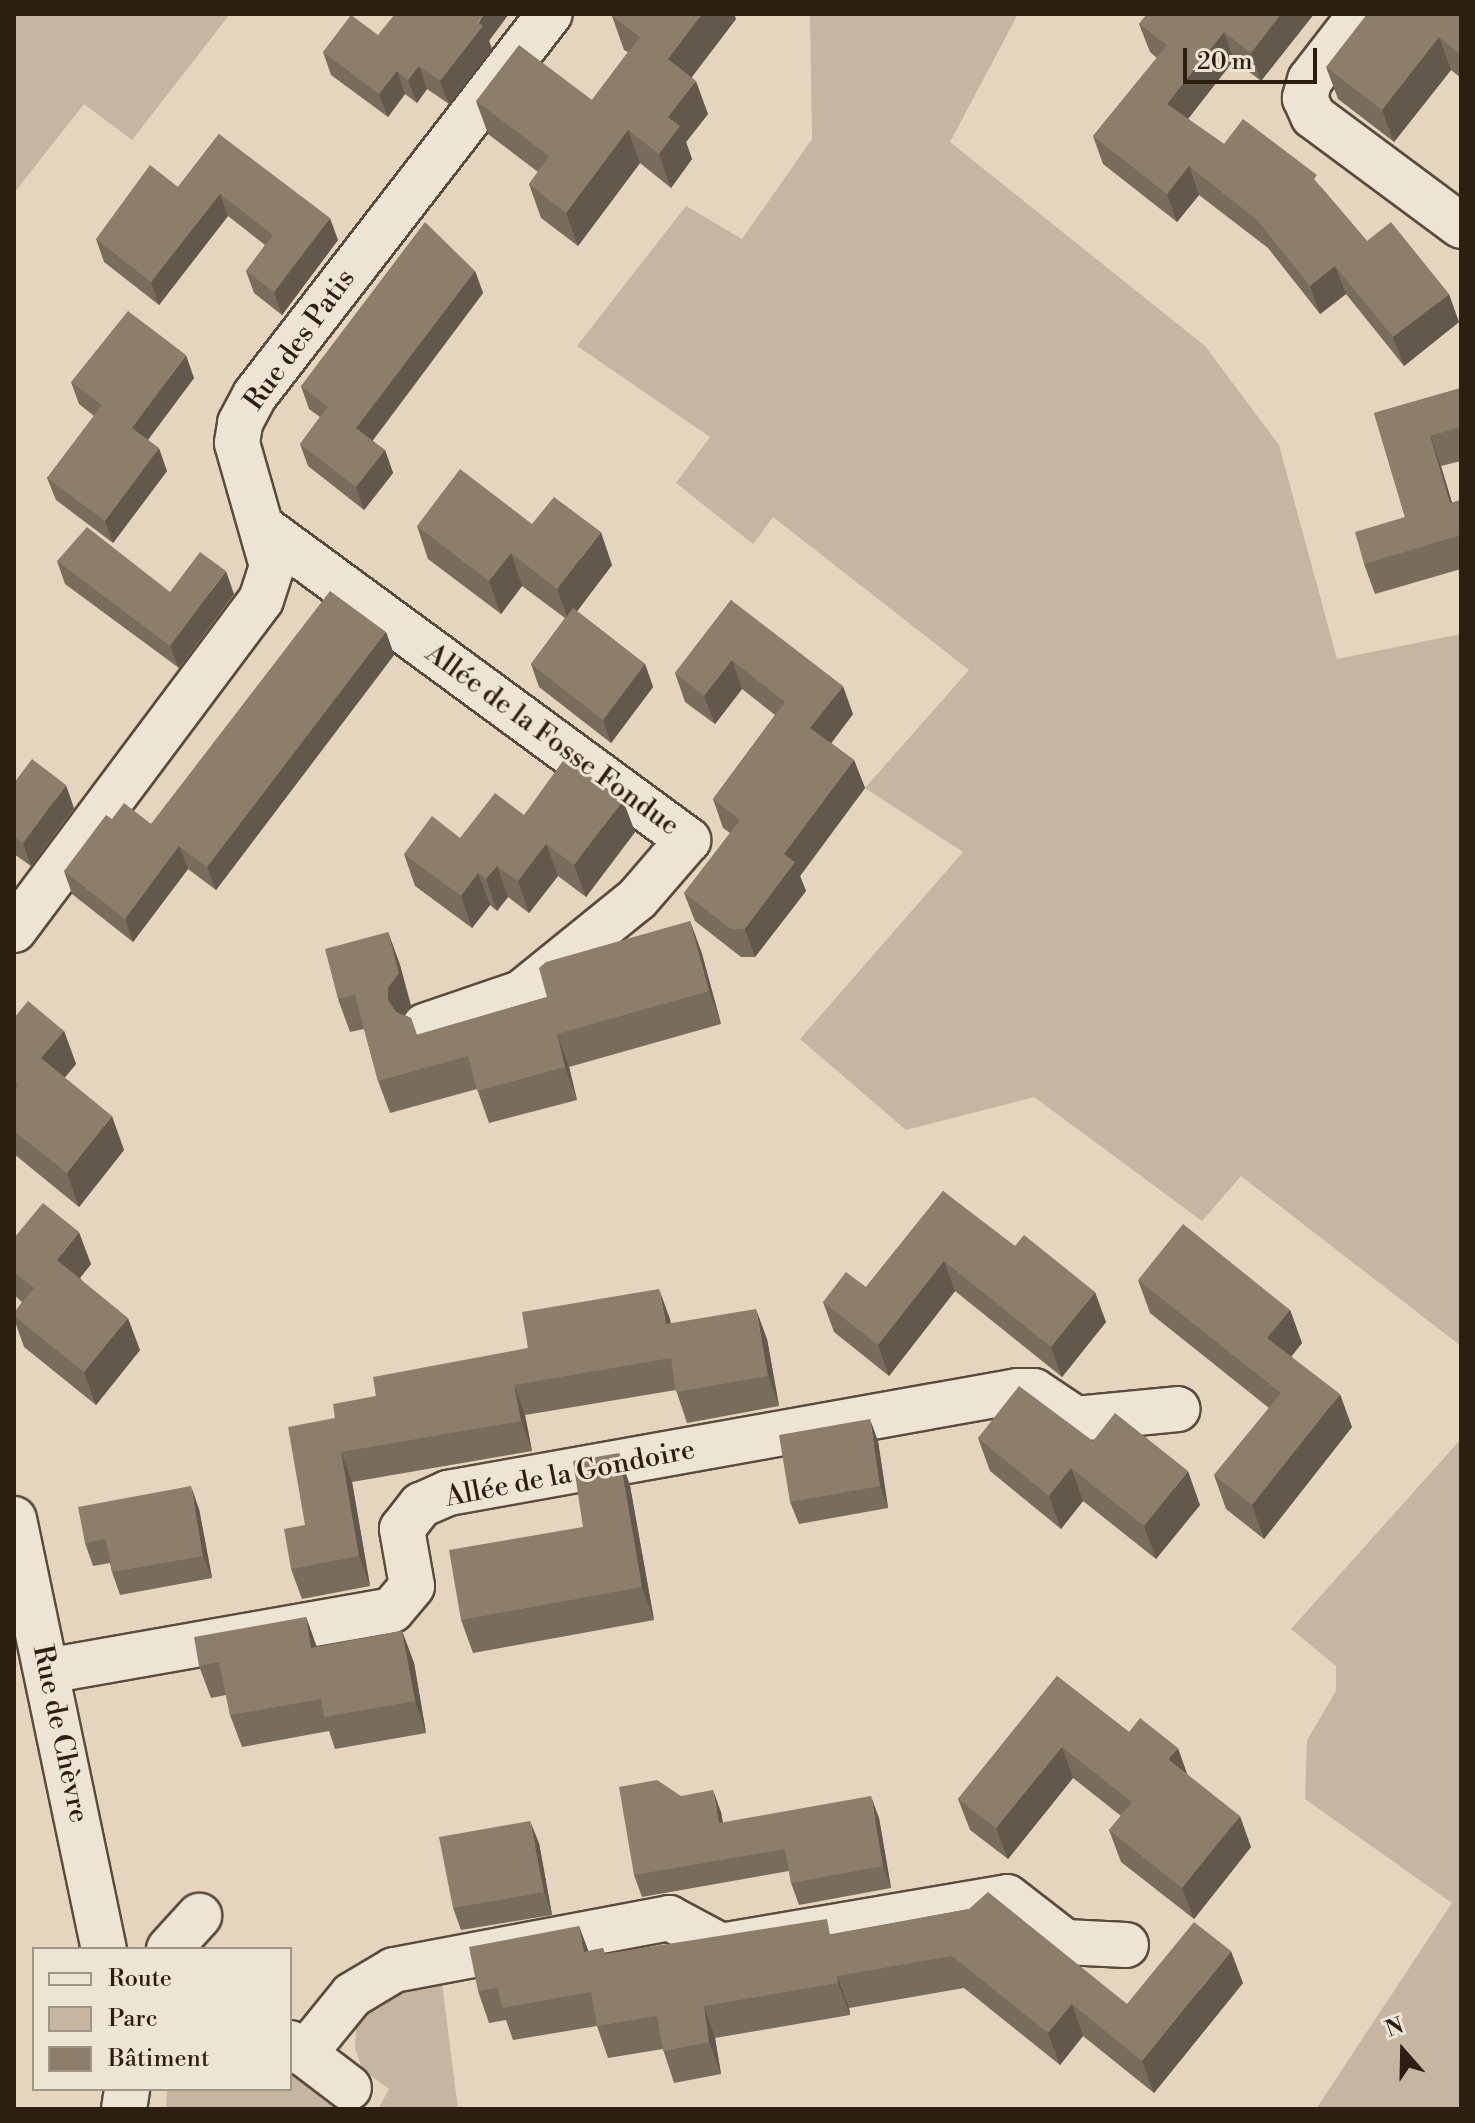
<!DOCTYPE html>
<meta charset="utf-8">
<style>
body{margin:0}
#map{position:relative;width:1475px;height:2123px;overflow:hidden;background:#e5d5be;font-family:"Libre Bodoni",serif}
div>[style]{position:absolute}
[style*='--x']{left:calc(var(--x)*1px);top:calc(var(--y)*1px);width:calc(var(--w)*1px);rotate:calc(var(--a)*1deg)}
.green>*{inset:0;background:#c6b6a1}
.roads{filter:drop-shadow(2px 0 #5a4c3c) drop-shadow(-2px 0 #5a4c3c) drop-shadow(0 2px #5a4c3c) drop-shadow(0 -2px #5a4c3c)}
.minor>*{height:44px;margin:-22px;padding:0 22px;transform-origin:22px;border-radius:22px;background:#eee4d5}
.wall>*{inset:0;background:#786c5c}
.shaded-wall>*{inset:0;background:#62584b}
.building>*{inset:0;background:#8c7e6b}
span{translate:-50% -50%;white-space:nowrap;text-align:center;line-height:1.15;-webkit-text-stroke:6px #eee4d5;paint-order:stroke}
.street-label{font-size:28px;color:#2c1f11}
.frame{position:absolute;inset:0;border:16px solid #2c1f11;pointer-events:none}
.legend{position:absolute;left:32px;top:1947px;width:260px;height:144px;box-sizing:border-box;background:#eee4d5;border:2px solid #a09587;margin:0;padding:10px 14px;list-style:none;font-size:24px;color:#2c1f11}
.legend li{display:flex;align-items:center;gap:16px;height:40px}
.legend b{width:40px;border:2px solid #a09587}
.north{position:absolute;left:1363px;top:2011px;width:80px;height:80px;-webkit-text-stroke:6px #eee4d5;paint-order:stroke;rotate:340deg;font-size:22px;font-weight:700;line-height:32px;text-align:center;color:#2c1f11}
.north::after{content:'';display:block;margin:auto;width:28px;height:36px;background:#2c1f11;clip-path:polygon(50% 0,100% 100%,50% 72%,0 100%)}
.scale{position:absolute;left:1183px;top:48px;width:134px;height:36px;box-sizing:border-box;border:4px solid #2c1f11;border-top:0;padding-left:10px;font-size:24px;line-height:28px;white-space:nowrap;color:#2c1f11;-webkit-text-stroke:6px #eee4d5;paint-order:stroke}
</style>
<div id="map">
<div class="green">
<i style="clip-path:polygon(14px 14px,230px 14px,132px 140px,84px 104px,14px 193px)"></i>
<i style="clip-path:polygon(810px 14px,1018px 14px,950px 142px,1205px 346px,1279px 445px,1337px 659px,1461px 634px,1461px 1346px,1241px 1176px,1202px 1221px,1034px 1097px,906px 1130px,800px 1039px,963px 852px,865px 788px,969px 670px,773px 517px,753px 544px,676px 483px,710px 437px,577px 346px,686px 206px,742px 239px,812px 139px)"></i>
<i style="clip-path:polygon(1461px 1439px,1461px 2109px,1316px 2109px,1452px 1903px,1305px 1799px,1307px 1740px,1336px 1691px,1336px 1666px,1291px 1629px)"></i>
<i style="clip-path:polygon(441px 1975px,458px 2109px,378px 2109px,389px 2089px,362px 2069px,355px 2048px,357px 2013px,372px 1996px)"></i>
<i style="clip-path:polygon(290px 2072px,347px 2109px,166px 2109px,167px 2089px,290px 2089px)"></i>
</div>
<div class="roads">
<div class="minor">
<i style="--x:1361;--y:14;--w:83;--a:127.7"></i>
<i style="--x:1310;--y:80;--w:19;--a:106"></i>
<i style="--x:1305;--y:98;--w:20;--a:66"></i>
<i style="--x:1313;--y:116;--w:184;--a:36.6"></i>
<i style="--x:266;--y:530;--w:524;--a:36.3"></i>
<i style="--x:688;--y:840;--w:78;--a:130.8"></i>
<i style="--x:637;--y:899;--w:149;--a:141"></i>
<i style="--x:521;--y:993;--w:102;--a:161.2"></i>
<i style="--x:14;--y:930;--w:412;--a:-53.2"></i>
<i style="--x:261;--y:600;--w:36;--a:-72"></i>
<i style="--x:272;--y:566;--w:128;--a:-105.9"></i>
<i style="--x:237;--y:443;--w:20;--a:-81"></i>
<i style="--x:240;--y:423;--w:32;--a:-62"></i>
<i style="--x:255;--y:395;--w:482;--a:-52.3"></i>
<i style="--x:14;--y:1519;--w:439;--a:78.2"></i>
<i style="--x:47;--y:1671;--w:350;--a:-10"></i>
<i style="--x:392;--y:1610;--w:31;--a:-50"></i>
<i style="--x:412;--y:1586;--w:58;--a:-100"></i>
<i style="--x:402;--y:1529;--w:31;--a:-52"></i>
<i style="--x:421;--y:1505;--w:30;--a:-24"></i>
<i style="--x:448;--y:1493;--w:578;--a:-10.16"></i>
<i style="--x:1017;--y:1391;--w:17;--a:0"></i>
<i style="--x:1034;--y:1391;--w:50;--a:33.7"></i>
<i style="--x:1076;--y:1419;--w:102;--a:-5.6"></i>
<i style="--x:169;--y:1949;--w:45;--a:-47.7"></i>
<i style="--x:290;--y:2043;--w:74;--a:37.3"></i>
<i style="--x:304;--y:2054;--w:76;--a:-50.9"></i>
<i style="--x:352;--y:1995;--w:49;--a:-30.8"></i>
<i style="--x:394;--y:1970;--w:280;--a:-10.7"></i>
<i style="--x:669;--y:1918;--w:59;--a:28.3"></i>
<i style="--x:721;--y:1946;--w:290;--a:-9.7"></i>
<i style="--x:1007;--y:1897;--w:73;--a:37.8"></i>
<i style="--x:1065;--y:1942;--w:61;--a:2.8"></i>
<i style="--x:124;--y:2109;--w:20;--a:-81"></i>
</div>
</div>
<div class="wall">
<i style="clip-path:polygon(1147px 14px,1314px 14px,1261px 81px,1234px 60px,1188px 119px,1224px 144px,1321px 187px,1367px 241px,1459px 322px,1404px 366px,1346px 294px,1320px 314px,1268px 248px,1199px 195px,1177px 222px,1103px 164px,1093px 136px,1157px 58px,1150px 52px,1139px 24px)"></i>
<i style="clip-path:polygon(1461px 14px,1461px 78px,1451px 70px,1394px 142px,1338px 99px,1326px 67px,1410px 15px)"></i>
<i style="clip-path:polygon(612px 16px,736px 19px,692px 77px,708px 114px,686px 142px,692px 159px,671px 188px,640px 163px,578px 246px,541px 218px,529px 184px,538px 172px,488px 134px,476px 101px,592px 100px,628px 52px,624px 50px)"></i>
<i style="clip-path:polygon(378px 35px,489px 41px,492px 49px,449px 104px,427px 89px,417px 103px,405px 94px,388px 117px,331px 75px,323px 52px)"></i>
<i style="clip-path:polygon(219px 134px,338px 240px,282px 315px,254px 293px,246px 271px,265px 245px,228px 216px,159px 305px,104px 262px,96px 239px,178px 187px)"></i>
<i style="clip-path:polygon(475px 271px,483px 293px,372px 441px,385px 450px,393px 473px,364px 510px,308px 466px,300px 444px,320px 417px,309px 409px,301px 386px)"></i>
<i style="clip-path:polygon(194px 378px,148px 440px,167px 471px,113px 543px,56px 500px,47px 478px,94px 416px,79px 404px,71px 382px)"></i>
<i style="clip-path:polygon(1461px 388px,1461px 461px,1441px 466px,1452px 503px,1461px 500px,1461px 569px,1375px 594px,1364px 564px,1405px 517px,1374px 413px)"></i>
<i style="clip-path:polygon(417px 526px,612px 565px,577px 611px,645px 664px,653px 687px,611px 743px,539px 687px,531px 664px,565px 618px,522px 586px,501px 614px,428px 559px)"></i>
<i style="clip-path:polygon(57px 561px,170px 592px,234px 594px,179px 668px,65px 584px)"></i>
<i style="clip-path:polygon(731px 600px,853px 714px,831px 743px,854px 760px,865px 788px,800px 876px,806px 891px,755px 957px,741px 957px,695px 921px,684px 893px,730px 833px,723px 828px,713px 799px,775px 715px,742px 689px,715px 724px,685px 702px,675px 673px)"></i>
<i style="clip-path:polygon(386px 632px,394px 655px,216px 890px,188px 869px,133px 942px,72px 894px,64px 871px,112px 819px,151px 824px)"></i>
<i style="clip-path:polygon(14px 783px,74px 808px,31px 866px,14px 854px)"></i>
<i style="clip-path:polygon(524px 815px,635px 832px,586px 897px,558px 876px,529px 913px,508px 897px,497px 911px,490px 905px,472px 928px,415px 886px,404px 854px,460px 838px)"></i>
<i style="clip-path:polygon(690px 921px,702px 954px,721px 1024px,569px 1067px,577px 1100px,489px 1123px,477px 1089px,390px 1113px,378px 1081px,364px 1029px,350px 1032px,338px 999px,388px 932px,400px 965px,411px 1006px,404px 1015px,411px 1018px,417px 1035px,547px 997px)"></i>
<i style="clip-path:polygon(14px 1018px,64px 1031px,76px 1064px,64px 1078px,124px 1150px,79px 1207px,14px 1154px)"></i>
<i style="clip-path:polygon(943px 1191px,1106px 1322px,1062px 1377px,955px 1291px,889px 1376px,834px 1332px,823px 1302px,866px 1287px)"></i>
<i style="clip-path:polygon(14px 1238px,91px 1264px,80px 1278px,140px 1350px,96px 1405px,24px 1347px,14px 1319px,14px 1313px,22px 1302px,14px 1295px)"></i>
<i style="clip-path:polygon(1138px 1280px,1290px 1310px,1302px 1343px,1291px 1356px,1352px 1427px,1264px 1539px,1226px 1509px,1214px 1475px,1269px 1408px,1150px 1313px)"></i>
<i style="clip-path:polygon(670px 1319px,670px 1323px,767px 1339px,779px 1406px,687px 1423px,676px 1390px,525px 1415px,532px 1451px,352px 1482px,370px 1586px,302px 1599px,291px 1569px,305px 1525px,335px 1418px,376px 1396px,528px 1348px)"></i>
<i style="clip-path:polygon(978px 1438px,1093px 1441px,1200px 1505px,1156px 1559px,1083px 1501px,1061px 1529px,990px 1471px)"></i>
<i style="clip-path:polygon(878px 1441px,888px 1508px,799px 1524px,790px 1502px)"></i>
<i style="clip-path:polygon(619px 1453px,630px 1486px,654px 1620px,473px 1653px,461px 1620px,583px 1527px)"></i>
<i style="clip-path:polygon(199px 1509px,212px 1578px,120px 1595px,112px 1572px,110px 1563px,93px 1566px,85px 1543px)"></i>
<i style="clip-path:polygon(306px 1617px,317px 1647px,402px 1631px,414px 1663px,426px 1733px,335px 1749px,329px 1731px,242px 1747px,230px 1715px,226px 1695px,211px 1698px,199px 1666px)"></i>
<i style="clip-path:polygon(1057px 1676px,1129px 1732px,1187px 1774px,1251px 1847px,1194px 1919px,1121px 1862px,1109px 1830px,1121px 1816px,1073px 1778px,1008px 1859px,970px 1830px,958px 1799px)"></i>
<i style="clip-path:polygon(681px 1796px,721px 1812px,723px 1823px,879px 1818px,891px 1888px,799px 1905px,791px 1883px,789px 1871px,642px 1897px,634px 1875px)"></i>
<i style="clip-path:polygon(539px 1843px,552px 1915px,461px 1930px,453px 1908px)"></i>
<i style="clip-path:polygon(969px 1909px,1127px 2004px,1243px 1983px,1154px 2093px,1083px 2036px,1060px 2065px,964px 1988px,849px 2008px,850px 2015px,715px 2038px,721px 2074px,674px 2083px,663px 2049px,608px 2058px,597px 2026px,513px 2040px,506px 2020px,489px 2023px,478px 1991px,579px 1926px,588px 1951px,603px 1948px,605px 1954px,832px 1934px)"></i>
</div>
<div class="shaded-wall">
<i style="clip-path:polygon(484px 14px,509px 14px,489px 41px,492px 49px,449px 104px,440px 81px)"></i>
<i style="clip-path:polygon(702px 14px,734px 14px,736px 19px,680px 92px,668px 59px)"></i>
<i style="clip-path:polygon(1281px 14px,1314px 14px,1261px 81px,1251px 53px)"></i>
<i style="clip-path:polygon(1224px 32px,1234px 60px,1177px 133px,1167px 104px)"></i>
<i style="clip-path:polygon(1439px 37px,1451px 70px,1394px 142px,1382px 110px)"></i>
<i style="clip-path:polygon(419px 66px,427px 89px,417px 103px,408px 80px)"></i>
<i style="clip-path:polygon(397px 71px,405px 94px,388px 117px,379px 94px)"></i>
<i style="clip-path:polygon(696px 81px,708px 114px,686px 142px,692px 159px,671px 188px,659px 154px,668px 117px)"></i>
<i style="clip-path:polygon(628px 130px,640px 163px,578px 246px,566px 213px)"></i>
<i style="clip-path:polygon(1189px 166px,1199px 195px,1177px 222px,1167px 194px)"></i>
<i style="clip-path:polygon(220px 194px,228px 216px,159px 305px,151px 282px)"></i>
<i style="clip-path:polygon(330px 218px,338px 240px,282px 315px,274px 292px)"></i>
<i style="clip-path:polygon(1335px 266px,1346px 294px,1320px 314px,1310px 286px)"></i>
<i style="clip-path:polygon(475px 271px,483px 293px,365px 451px,356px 428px)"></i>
<i style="clip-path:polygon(1449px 294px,1459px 322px,1404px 366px,1393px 337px)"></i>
<i style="clip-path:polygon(186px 355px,194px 378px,140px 450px,132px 428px)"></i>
<i style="clip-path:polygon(1430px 436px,1441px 466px,1461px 533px,1450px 503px)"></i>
<i style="clip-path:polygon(159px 448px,167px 471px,113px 543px,105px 521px)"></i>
<i style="clip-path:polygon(385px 450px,393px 473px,364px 510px,356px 487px)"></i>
<i style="clip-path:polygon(601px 532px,612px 565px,569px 622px,557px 589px)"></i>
<i style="clip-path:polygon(511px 553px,522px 586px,501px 614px,489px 581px)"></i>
<i style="clip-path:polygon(226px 571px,234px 594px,179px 668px,170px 646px)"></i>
<i style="clip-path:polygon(386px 632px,394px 655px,216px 890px,207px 867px)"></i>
<i style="clip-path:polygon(732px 660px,742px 689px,715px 724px,704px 696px)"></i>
<i style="clip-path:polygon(645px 664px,653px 687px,611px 743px,603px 720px)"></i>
<i style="clip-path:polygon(843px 686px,853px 714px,821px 757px,810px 728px)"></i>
<i style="clip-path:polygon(854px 760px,865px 788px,800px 876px,806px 891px,755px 957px,745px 929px,784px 854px)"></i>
<i style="clip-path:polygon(66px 785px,74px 808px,31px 866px,23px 843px)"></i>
<i style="clip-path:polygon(623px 800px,635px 832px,586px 897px,574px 865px)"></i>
<i style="clip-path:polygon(546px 844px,558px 876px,529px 913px,518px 881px)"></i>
<i style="clip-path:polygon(179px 846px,188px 869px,133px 942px,125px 919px)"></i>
<i style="clip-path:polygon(497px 866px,508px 897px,497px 911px,486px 879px)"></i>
<i style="clip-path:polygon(478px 873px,490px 905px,472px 928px,461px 896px)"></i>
<i style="clip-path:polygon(690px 921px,702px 954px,721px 1024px,709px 991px)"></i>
<i style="clip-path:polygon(388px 932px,400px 965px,411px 1006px,400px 1020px,388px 1000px)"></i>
<i style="clip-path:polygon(64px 1031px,76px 1064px,53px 1092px,41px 1058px)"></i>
<i style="clip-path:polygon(557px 1034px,569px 1067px,577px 1100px,565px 1067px)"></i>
<i style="clip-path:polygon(112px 1116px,124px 1150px,79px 1207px,67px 1173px)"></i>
<i style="clip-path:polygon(79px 1232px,91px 1264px,69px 1292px,57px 1260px)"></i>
<i style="clip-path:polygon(944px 1261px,955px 1291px,889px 1376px,878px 1345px)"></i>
<i style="clip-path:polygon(659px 1289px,670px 1319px,677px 1354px,666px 1324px)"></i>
<i style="clip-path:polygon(1095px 1292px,1106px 1322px,1062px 1377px,1051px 1347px)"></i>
<i style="clip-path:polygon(756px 1309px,767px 1339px,779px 1406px,768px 1376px)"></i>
<i style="clip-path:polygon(1290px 1310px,1302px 1343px,1280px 1371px,1267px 1338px)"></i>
<i style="clip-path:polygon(128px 1318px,140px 1350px,96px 1405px,84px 1372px)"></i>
<i style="clip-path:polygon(514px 1385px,525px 1415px,532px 1451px,521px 1421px)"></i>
<i style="clip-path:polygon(1340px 1394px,1352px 1427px,1264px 1539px,1252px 1505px)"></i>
<i style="clip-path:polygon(870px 1419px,878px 1441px,888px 1508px,880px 1486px)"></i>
<i style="clip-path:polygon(341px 1452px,352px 1482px,370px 1586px,359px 1556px)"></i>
<i style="clip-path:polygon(619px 1453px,630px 1486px,654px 1620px,642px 1587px)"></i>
<i style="clip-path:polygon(1071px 1468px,1083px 1501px,1061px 1529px,1049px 1496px)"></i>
<i style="clip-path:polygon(1188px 1471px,1200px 1505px,1156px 1559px,1144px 1526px)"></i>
<i style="clip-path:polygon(191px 1486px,199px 1509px,212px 1578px,203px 1556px)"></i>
<i style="clip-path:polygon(306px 1617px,317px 1649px,311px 1648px)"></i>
<i style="clip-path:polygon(402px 1631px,414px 1663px,426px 1733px,415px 1701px)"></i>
<i style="clip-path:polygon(1062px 1747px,1073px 1778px,1008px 1859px,996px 1828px)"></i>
<i style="clip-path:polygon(1178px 1748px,1189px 1779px,1168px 1759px)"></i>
<i style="clip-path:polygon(713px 1790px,721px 1812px,727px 1845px,719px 1823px)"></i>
<i style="clip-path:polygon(871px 1796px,879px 1818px,891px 1888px,883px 1866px)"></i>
<i style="clip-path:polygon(1240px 1816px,1251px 1847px,1194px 1919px,1182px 1888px)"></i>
<i style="clip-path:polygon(530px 1821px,539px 1843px,552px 1915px,544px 1892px)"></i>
<i style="clip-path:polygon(579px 1926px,591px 1958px,584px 1952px)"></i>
<i style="clip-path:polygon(1231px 1951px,1243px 1983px,1154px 2093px,1142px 2061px)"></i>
<i style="clip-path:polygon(837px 1976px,849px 2008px,850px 2015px,838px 1983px)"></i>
<i style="clip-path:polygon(1072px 2004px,1083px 2036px,1060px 2065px,1048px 2033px)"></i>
<i style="clip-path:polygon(704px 2006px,715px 2038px,721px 2074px,709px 2042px)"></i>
</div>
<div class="building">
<i style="clip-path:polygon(395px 14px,484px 14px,478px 22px,483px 26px,440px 81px,419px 66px,408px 80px,397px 71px,379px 94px,323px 52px,351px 15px,378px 35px)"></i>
<i style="clip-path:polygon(614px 14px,702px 14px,668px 59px,696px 81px,668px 117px,680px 126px,659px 154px,628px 130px,566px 213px,529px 184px,549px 156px,476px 101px,519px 45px,592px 100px,640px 37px,612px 16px)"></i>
<i style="clip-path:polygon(1147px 14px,1281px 14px,1251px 53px,1224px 32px,1167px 104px,1224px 144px,1243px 119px,1317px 175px,1314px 179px,1367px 241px,1391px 222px,1449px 294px,1393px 337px,1335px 266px,1310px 286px,1257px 220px,1189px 166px,1167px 194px,1093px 136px,1167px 45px,1139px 24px)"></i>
<i style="clip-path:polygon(1367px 14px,1408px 14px,1410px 15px,1411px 14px,1461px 14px,1461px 55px,1439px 37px,1382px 110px,1326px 67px)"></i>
<i style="clip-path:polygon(219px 134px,330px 218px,274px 292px,246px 271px,273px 235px,220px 194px,151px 282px,96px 239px,150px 165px,178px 187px)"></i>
<i style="clip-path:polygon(425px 222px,475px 271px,356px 428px,385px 450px,356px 487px,300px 444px,328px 407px,301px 386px)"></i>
<i style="clip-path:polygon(128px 311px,186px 355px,132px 428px,159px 448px,105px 521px,47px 478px,102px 405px,71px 382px)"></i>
<i style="clip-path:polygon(1461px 388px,1461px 427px,1430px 436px,1450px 503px,1461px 500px,1461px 535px,1364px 564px,1355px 532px,1405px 517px,1374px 413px)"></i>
<i style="clip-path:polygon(460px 469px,532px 524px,554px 497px,601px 532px,557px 589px,511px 553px,489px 581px,417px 526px)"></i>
<i style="clip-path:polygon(87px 527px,170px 592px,200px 552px,226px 571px,170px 646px,57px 561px)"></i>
<i style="clip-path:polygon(330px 591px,386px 632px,207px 867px,179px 846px,125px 919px,64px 871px,106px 815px,112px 819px,124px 803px,151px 824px)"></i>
<i style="clip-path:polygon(731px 600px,843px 686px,810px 728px,854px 760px,784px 854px,795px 862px,745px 929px,731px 929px,684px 893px,740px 820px,713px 799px,785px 702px,732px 660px,704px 696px,675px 673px)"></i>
<i style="clip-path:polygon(573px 608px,645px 664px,603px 720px,531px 664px)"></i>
<i style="clip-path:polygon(565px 758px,623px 800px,574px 865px,546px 844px,518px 881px,497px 866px,486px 879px,478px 873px,461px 896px,404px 854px,432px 816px,460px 838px,495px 793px,524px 815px)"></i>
<i style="clip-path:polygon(32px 759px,66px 785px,23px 843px,14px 837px,14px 783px)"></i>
<i style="clip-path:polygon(690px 921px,709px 991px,557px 1034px,565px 1067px,477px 1091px,468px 1056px,378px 1081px,355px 995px,338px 999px,325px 949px,388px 932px,399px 973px,388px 988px,388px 1000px,396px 1012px,411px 1018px,416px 1035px,547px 997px,539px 968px,546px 962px)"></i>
<i style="clip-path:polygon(28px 1001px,64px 1031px,41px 1058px,112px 1116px,67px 1173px,14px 1131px,14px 1092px,19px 1085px,14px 1081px,14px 1018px)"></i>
<i style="clip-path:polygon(943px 1191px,1015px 1246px,1024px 1235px,1095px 1292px,1051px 1347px,944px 1261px,878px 1345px,823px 1302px,846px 1272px,866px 1287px)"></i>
<i style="clip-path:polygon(43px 1203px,79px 1232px,57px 1260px,128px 1318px,84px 1372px,14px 1316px,14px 1313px,34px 1288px,14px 1272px,14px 1238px)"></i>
<i style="clip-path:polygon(1183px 1224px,1290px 1310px,1267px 1338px,1340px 1394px,1252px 1505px,1214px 1475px,1281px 1393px,1138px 1280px)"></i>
<i style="clip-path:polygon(659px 1289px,666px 1324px,756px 1309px,768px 1376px,676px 1392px,671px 1358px,514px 1385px,521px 1421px,341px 1452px,359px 1556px,291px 1569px,284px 1529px,305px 1525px,288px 1427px,335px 1418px,333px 1404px,376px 1396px,373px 1377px,528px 1348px,522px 1312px)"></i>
<i style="clip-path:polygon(1019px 1386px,1093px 1441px,1115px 1413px,1188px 1471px,1144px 1526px,1071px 1468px,1049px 1496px,978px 1438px)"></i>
<i style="clip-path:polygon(870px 1419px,880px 1486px,790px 1502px,779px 1435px)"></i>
<i style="clip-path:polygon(619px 1453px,642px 1587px,461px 1620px,449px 1550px,583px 1527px,573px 1461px)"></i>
<i style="clip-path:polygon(191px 1486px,203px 1556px,112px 1572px,106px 1539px,85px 1543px,78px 1507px)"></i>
<i style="clip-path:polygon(306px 1617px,311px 1648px,402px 1631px,415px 1701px,324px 1717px,321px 1699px,230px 1715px,219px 1662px,199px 1666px,194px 1637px)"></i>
<i style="clip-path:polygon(1057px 1676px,1129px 1732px,1140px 1718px,1178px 1748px,1168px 1759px,1240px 1816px,1182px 1888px,1109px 1830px,1132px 1802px,1062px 1747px,996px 1828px,958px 1799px)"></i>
<i style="clip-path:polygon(657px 1780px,681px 1796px,713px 1790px,719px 1823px,871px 1796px,883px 1866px,791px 1883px,785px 1849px,634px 1875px,619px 1787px)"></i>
<i style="clip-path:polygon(530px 1821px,544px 1892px,453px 1908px,439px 1837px)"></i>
<i style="clip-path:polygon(988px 1892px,1127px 2004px,1194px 1922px,1231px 1951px,1142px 2061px,1072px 2004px,1048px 2033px,952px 1956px,837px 1976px,838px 1983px,704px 2006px,709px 2042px,663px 2051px,657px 2016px,597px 2026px,591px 1992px,502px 2008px,498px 1988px,478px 1991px,469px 1947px,579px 1926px,584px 1952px,603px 1948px,604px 1954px,827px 1919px,830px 1935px,969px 1909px)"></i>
</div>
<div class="street-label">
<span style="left:300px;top:340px;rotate:-54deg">Rue des Patis</span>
<span style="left:552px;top:740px;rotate:36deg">Allée de la Fosse Fondue</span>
<span style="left:570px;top:1474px;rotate:-11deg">Allée de la Gondoire</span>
<span style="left:60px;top:1734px;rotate:78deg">Rue de Chèvre</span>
</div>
<div class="frame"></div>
<ul class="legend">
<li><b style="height:10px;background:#eee4d5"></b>Route</li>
<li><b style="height:22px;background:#c6b6a1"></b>Parc</li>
<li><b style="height:22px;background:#8c7e6b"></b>Bâtiment</li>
</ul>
<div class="north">N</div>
<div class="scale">20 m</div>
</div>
